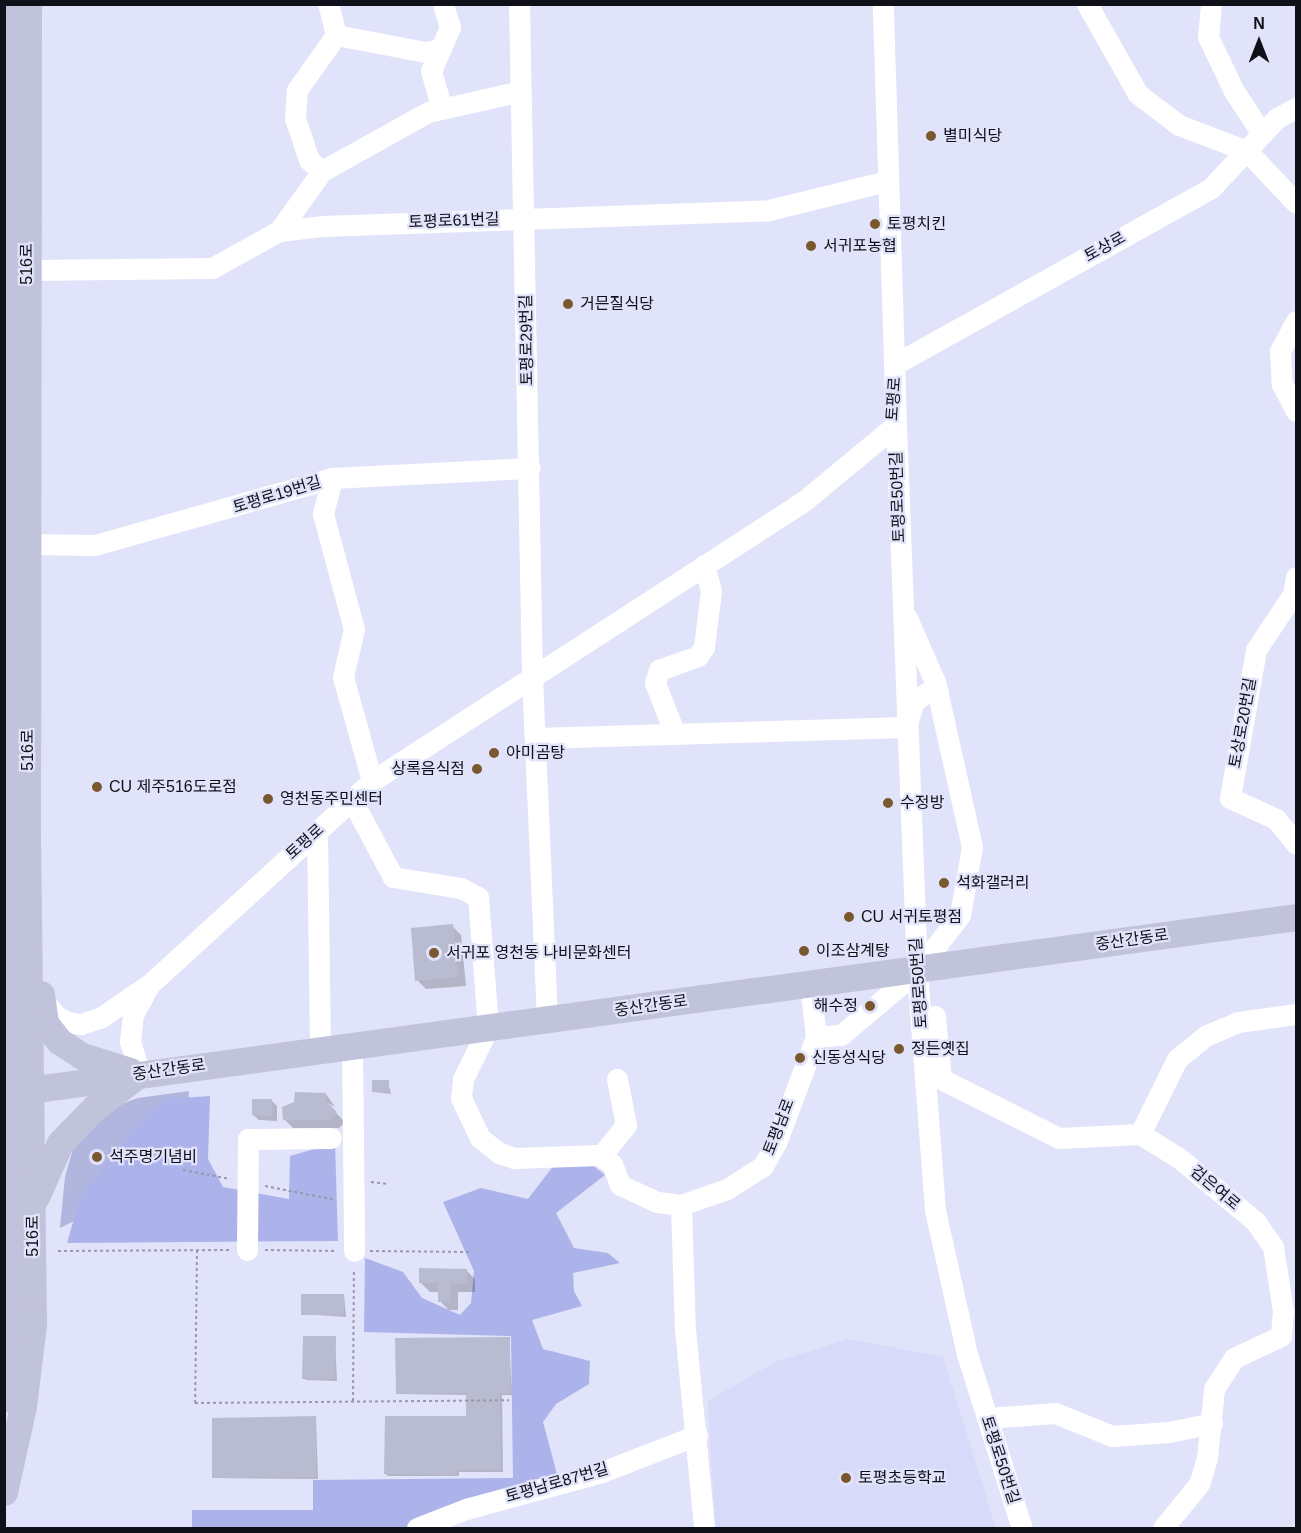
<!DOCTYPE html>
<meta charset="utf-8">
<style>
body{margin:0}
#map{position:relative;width:1301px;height:1533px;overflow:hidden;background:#e0e3f9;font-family:Arial,"Noto Sans KR",sans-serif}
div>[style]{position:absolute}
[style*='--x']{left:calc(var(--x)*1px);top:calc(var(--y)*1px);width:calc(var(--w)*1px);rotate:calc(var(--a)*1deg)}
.built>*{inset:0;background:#d7daf8}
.green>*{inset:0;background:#b1b6df}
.forest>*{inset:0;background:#acb2ea}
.shadow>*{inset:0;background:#0003}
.building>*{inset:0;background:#b9bcd1}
.path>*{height:2px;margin-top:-1px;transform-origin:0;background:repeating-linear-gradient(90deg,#989aab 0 3px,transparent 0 6px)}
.minor>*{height:21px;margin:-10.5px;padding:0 10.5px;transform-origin:10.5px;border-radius:10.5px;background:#fff}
.major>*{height:27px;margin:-13.5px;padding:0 13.5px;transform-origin:13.5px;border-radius:13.5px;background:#c1c3db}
.dots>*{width:16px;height:16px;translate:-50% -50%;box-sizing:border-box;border:3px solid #e0e3f9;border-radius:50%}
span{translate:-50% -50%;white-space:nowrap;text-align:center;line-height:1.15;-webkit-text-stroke:4.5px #e0e3f9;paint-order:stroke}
.poi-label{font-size:16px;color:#0f1018}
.left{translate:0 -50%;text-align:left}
.right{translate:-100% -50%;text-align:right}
.street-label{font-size:16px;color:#0f1018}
.frame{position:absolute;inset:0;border:6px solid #0f1018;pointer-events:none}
.north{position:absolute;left:1229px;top:12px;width:60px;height:60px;-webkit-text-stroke:4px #e0e3f9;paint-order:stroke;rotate:0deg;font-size:16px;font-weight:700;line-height:24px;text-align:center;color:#0f1018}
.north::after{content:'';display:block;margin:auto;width:21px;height:27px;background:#0f1018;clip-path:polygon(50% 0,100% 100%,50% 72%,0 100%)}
</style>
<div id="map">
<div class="built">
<i style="clip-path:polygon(848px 1339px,943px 1357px,996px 1528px,715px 1528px,708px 1401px,775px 1362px)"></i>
</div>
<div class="green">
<i style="clip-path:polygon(189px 1091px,185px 1167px,60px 1228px,65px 1177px,74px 1145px,107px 1109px,138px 1098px)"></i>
</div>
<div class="forest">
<i style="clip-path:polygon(210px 1096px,208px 1159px,223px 1187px,289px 1199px,290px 1156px,335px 1143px,338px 1241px,67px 1243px,80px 1198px,140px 1121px,166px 1099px)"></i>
<i style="clip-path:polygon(586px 1160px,605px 1175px,556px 1213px,574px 1248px,608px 1253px,620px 1263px,573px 1273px,574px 1291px,582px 1306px,532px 1320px,543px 1349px,590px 1361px,589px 1384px,556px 1404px,543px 1422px,558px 1478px,405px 1528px,192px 1528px,192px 1510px,313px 1510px,313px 1480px,513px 1478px,511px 1336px,364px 1332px,365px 1258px,403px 1272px,422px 1298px,460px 1315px,471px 1303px,474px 1271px,443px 1202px,481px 1188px,528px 1199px,554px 1165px)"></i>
</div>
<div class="shadow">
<i style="clip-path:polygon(452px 926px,461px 935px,466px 986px,426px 989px,417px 980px)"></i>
<i style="clip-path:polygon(388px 1082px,391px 1094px,374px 1092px)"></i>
<i style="clip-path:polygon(326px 1094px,335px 1107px,324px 1101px,345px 1122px,339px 1128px,293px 1128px,284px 1119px)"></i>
<i style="clip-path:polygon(272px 1101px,277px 1106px,277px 1121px,259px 1120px,253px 1115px)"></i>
<i style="clip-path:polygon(466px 1270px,475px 1279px,475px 1292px,458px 1292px,458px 1310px,449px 1310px,440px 1301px,440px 1292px,430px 1292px,421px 1283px)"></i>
<i style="clip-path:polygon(344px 1295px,346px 1317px,303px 1314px)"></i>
<i style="clip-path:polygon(335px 1338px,337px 1381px,306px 1380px,304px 1378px)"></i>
<i style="clip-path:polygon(509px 1338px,512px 1395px,502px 1395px,503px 1472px,459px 1472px,459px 1476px,388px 1476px,385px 1473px,468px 1418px,467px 1395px,397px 1394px)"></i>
<i style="clip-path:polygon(316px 1418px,318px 1479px,213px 1478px)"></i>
</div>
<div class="building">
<i style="clip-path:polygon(453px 924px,458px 977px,415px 981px,411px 928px)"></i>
<i style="clip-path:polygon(372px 1080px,389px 1080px,389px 1092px,372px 1092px)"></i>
<i style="clip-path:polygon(295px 1092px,326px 1093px,326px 1101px,337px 1112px,329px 1120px,283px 1120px,282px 1107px,294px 1102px)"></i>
<i style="clip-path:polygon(252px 1099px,272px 1099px,272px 1116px,252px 1115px)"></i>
<i style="clip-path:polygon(419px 1268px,467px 1269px,467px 1284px,450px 1283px,450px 1302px,438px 1302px,438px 1283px,419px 1283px)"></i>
<i style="clip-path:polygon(301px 1294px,344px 1294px,344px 1315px,301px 1315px)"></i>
<i style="clip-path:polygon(303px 1336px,336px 1336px,335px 1379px,302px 1379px)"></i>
<i style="clip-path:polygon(510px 1337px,510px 1393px,500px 1393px,501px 1470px,457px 1470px,457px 1475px,384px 1474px,385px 1416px,466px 1416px,466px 1393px,396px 1394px,395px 1338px)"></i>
<i style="clip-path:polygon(316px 1416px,316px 1477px,212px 1478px,212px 1418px)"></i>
</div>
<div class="path">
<i style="--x:183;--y:1170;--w:48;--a:10.8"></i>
<i style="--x:371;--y:1182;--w:17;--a:7"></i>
<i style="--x:265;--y:1186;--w:72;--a:11.2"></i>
<i style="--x:197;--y:1250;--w:153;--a:90.7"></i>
<i style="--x:195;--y:1403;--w:314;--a:-0.5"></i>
<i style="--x:265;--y:1250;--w:72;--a:0.8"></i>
<i style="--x:58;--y:1251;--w:171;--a:-0.3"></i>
<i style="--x:370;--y:1251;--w:99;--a:0.6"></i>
<i style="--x:353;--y:1401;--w:132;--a:-89.6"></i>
</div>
<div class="minor">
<i style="--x:519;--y:4;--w:672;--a:88.89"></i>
<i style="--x:532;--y:676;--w:344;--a:87.5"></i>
<i style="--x:1087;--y:4;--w:103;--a:60.5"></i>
<i style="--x:1138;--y:94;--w:51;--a:37.1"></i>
<i style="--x:1179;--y:125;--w:73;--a:20.9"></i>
<i style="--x:1247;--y:151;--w:71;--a:46.7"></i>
<i style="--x:1211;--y:4;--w:33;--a:95"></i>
<i style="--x:1208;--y:37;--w:60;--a:64.3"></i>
<i style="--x:1234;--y:91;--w:51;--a:56.9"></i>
<i style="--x:336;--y:35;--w:91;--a:10.8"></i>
<i style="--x:425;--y:52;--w:16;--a:-11"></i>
<i style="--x:442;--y:109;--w:40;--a:-106"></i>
<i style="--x:431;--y:71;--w:48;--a:-66.6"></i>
<i style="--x:450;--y:27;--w:21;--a:-107"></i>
<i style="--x:322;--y:171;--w:17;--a:-140"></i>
<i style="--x:309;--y:160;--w:44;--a:-108.4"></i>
<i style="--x:295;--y:118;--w:28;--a:-86"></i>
<i style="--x:297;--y:90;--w:67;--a:-54.7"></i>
<i style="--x:336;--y:35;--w:32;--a:-104"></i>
<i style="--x:279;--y:231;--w:74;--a:-54.4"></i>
<i style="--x:322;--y:171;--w:121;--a:-29.1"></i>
<i style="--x:428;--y:112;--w:95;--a:-12.7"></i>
<i style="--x:27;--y:270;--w:185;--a:-0.6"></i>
<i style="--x:212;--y:268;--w:77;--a:-28.9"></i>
<i style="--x:279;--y:231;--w:43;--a:-6.6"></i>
<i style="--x:322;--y:226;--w:447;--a:-2"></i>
<i style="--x:769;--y:210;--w:122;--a:-13.8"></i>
<i style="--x:1296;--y:321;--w:34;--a:118"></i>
<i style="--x:1280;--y:351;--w:33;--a:87"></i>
<i style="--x:1282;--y:384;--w:30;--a:63"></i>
<i style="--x:897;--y:363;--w:359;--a:-29.1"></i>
<i style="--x:1211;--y:188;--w:96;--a:-46.7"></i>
<i style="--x:1277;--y:118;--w:21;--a:-28"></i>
<i style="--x:896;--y:425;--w:546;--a:87.8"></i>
<i style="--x:917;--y:971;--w:240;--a:85.7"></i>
<i style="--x:935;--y:1210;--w:148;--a:77.5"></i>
<i style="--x:967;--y:1354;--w:182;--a:72.5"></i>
<i style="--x:332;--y:478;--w:37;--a:104"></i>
<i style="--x:323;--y:514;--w:119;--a:74.9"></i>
<i style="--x:354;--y:629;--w:49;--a:102.9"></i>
<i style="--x:343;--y:677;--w:108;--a:74.4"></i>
<i style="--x:28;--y:544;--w:67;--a:0.9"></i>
<i style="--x:95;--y:545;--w:246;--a:-15.8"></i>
<i style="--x:332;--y:478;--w:198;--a:-2.9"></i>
<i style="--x:1296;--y:577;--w:17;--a:100"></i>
<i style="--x:1293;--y:594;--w:67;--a:123.5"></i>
<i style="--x:1256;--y:650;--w:150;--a:100"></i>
<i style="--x:1230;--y:798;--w:51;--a:24.5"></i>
<i style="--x:1276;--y:819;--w:32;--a:51"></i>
<i style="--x:675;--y:734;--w:55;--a:-111.4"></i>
<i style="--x:655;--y:683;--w:14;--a:-73"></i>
<i style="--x:659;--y:670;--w:41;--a:-19.7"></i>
<i style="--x:698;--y:656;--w:11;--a:-56"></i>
<i style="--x:704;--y:647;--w:56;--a:-82.9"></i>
<i style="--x:711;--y:591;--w:27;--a:-105"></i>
<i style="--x:535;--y:738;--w:371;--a:-1.7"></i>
<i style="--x:906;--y:727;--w:27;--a:-73"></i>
<i style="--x:914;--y:701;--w:17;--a:-33"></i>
<i style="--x:928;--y:692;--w:10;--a:0"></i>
<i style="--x:352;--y:800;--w:87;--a:62"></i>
<i style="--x:393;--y:877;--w:69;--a:9.2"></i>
<i style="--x:461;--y:888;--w:19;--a:28"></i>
<i style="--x:478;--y:897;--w:131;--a:85.6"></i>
<i style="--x:488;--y:1028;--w:57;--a:116.1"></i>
<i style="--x:463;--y:1079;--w:19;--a:96"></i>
<i style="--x:461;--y:1098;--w:44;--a:64.6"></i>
<i style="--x:480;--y:1138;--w:24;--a:38"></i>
<i style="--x:499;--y:1153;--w:16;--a:18"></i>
<i style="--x:514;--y:1158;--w:85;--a:-2"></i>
<i style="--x:599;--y:1155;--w:16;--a:35"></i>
<i style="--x:612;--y:1164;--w:22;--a:69"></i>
<i style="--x:620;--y:1185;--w:41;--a:24.7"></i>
<i style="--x:657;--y:1202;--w:24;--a:7"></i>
<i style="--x:681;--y:1205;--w:49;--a:-19.2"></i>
<i style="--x:727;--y:1189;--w:43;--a:-32.6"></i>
<i style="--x:763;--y:1166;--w:26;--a:-61"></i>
<i style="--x:776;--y:1143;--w:113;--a:-69.3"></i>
<i style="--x:816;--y:1037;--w:52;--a:-96.6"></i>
<i style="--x:317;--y:832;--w:217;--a:89.2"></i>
<i style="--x:41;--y:998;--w:23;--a:50"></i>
<i style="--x:56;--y:1016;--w:13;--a:27"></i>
<i style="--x:68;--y:1022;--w:13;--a:9"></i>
<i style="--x:81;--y:1024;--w:20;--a:-18"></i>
<i style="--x:100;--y:1018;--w:60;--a:-34.2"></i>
<i style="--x:150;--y:984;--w:301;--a:-42.4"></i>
<i style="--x:372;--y:781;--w:515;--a:-32.95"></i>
<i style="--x:804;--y:501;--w:119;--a:-39.6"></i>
<i style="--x:896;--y:425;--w:421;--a:-91.8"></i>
<i style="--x:935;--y:1016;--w:63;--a:84.6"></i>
<i style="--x:941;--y:1079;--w:132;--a:26.6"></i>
<i style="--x:1059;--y:1138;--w:81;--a:-2.8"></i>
<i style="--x:1140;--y:1134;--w:46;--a:31.6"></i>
<i style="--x:1179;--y:1158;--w:99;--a:39.7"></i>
<i style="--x:1255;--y:1221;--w:32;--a:55"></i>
<i style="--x:1273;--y:1247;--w:65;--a:81.1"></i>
<i style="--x:1283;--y:1311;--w:25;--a:95"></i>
<i style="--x:1281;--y:1336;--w:52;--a:154.9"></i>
<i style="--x:1234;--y:1358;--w:37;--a:123"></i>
<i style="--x:1214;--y:1389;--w:69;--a:95.8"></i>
<i style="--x:1207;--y:1458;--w:27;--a:107"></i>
<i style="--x:1199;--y:1484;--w:57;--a:129.3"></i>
<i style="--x:816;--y:1037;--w:25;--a:-5"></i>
<i style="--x:841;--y:1035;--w:99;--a:-40.1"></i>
<i style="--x:917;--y:971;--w:71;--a:-52.5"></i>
<i style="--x:960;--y:915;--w:69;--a:-80"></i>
<i style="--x:972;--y:847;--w:169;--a:-102.6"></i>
<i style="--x:935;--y:682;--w:70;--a:-113.6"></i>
<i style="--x:352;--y:1045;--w:206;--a:89.4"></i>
<i style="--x:140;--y:1074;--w:34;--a:-107"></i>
<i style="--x:130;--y:1042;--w:27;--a:-84"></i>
<i style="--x:133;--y:1015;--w:32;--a:-62"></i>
<i style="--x:1140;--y:1134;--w:84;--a:-63.7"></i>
<i style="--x:1177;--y:1059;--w:36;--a:-39"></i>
<i style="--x:1205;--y:1036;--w:36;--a:-23"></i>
<i style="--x:1238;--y:1022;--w:59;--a:-7.9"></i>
<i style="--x:601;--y:1156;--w:40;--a:-51"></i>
<i style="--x:626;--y:1125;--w:47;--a:-101.1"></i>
<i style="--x:681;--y:1205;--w:124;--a:88.2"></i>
<i style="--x:685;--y:1329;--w:200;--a:84.5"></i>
<i style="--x:247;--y:1250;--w:111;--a:-89.5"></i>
<i style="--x:248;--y:1139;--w:83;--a:-0.7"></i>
<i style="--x:987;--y:1418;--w:68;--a:-4.2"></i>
<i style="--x:1055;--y:1413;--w:61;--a:22"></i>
<i style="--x:1112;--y:1436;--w:57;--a:-4"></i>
<i style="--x:1169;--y:1432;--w:44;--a:-11.8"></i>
<i style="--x:417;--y:1528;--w:53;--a:-21.2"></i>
<i style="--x:466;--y:1509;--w:141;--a:-15.2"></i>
<i style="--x:602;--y:1472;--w:102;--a:-21.3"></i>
</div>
<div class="major">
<i style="--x:41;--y:994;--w:29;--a:82"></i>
<i style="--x:45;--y:1023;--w:23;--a:52"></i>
<i style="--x:59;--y:1041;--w:27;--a:33"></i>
<i style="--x:82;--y:1056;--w:50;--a:17.4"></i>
<i style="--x:14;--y:1092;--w:1294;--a:-7.77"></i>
<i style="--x:36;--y:1197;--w:59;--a:-66"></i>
<i style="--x:60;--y:1143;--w:49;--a:-45.8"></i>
<i style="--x:94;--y:1108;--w:55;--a:-36.9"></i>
<i style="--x:4;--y:1399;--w:77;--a:-82.5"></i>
<i style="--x:14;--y:1323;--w:264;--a:-91.1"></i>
<i style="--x:9;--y:1059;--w:1055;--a:-90.05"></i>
<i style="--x:4;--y:1492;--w:88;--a:-77.5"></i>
<i style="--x:23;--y:1406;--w:83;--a:-83"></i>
<i style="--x:33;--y:1324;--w:475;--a:-90.7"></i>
<i style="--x:27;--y:849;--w:845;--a:-89.93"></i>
</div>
<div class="dots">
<i style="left:931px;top:136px;background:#7a582f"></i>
<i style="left:875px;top:224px;background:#7a582f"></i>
<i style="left:811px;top:246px;background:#7a582f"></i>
<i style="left:568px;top:304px;background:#7a582f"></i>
<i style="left:494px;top:753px;background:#7a582f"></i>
<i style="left:477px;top:769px;background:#7a582f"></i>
<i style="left:97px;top:787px;background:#7a582f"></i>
<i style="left:268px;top:799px;background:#7a582f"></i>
<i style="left:888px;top:803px;background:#7a582f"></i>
<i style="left:944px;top:883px;background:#7a582f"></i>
<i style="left:849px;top:917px;background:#7a582f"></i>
<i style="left:804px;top:951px;background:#7a582f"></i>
<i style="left:434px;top:953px;background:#7a582f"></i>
<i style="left:870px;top:1006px;background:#7a582f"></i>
<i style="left:899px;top:1049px;background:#7a582f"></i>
<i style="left:800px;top:1058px;background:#7a582f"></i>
<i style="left:97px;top:1157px;background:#7a582f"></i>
<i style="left:846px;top:1478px;background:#7a582f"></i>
</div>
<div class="poi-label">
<span class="left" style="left:943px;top:136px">별미식당</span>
<span class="left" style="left:887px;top:224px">토평치킨</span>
<span class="left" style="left:823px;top:246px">서귀포농협</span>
<span class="left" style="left:580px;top:304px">거믄질식당</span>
<span class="left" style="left:506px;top:753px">아미곰탕</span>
<span class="right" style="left:465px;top:769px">상록음식점</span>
<span class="left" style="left:109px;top:787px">CU 제주516도로점</span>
<span class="left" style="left:280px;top:799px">영천동주민센터</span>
<span class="left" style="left:900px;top:803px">수정방</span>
<span class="left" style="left:956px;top:883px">석화갤러리</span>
<span class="left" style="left:861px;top:917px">CU 서귀토평점</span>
<span class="left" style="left:816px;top:951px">이조삼계탕</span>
<span class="left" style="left:446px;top:953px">서귀포 영천동 나비문화센터</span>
<span class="right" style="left:858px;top:1006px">해수정</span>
<span class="left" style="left:911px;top:1049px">정든옛집</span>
<span class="left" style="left:812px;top:1058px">신동성식당</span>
<span class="left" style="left:109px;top:1157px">석주명기념비</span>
<span class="left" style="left:858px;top:1478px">토평초등학교</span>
</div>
<div class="street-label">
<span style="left:454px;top:221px;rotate:-2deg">토평로61번길</span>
<span style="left:1105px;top:247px;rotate:-29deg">토상로</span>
<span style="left:27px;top:264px;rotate:-90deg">516로</span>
<span style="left:527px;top:340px;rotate:-91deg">토평로29번길</span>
<span style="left:894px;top:399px;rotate:-86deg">토평로</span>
<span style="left:277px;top:495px;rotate:-17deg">토평로19번길</span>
<span style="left:898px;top:497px;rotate:-92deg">토평로50번길</span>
<span style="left:1243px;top:723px;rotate:-80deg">토상로20번길</span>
<span style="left:28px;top:750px;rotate:-90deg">516로</span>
<span style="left:305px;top:842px;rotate:-42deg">토평로</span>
<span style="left:1132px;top:940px;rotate:-8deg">중산간동로</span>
<span style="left:919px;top:983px;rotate:-94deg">토평로50번길</span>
<span style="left:651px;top:1006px;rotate:-8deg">중산간동로</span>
<span style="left:169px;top:1070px;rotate:-8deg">중산간동로</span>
<span style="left:779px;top:1127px;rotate:-69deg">토평남로</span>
<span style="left:1215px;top:1188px;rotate:40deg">검은여로</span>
<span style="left:33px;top:1236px;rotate:-90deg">516로</span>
<span style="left:1000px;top:1460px;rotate:72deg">토평로50번길</span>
<span style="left:557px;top:1483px;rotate:-16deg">토평남로87번길</span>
</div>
<div class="frame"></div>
<div class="north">N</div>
</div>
